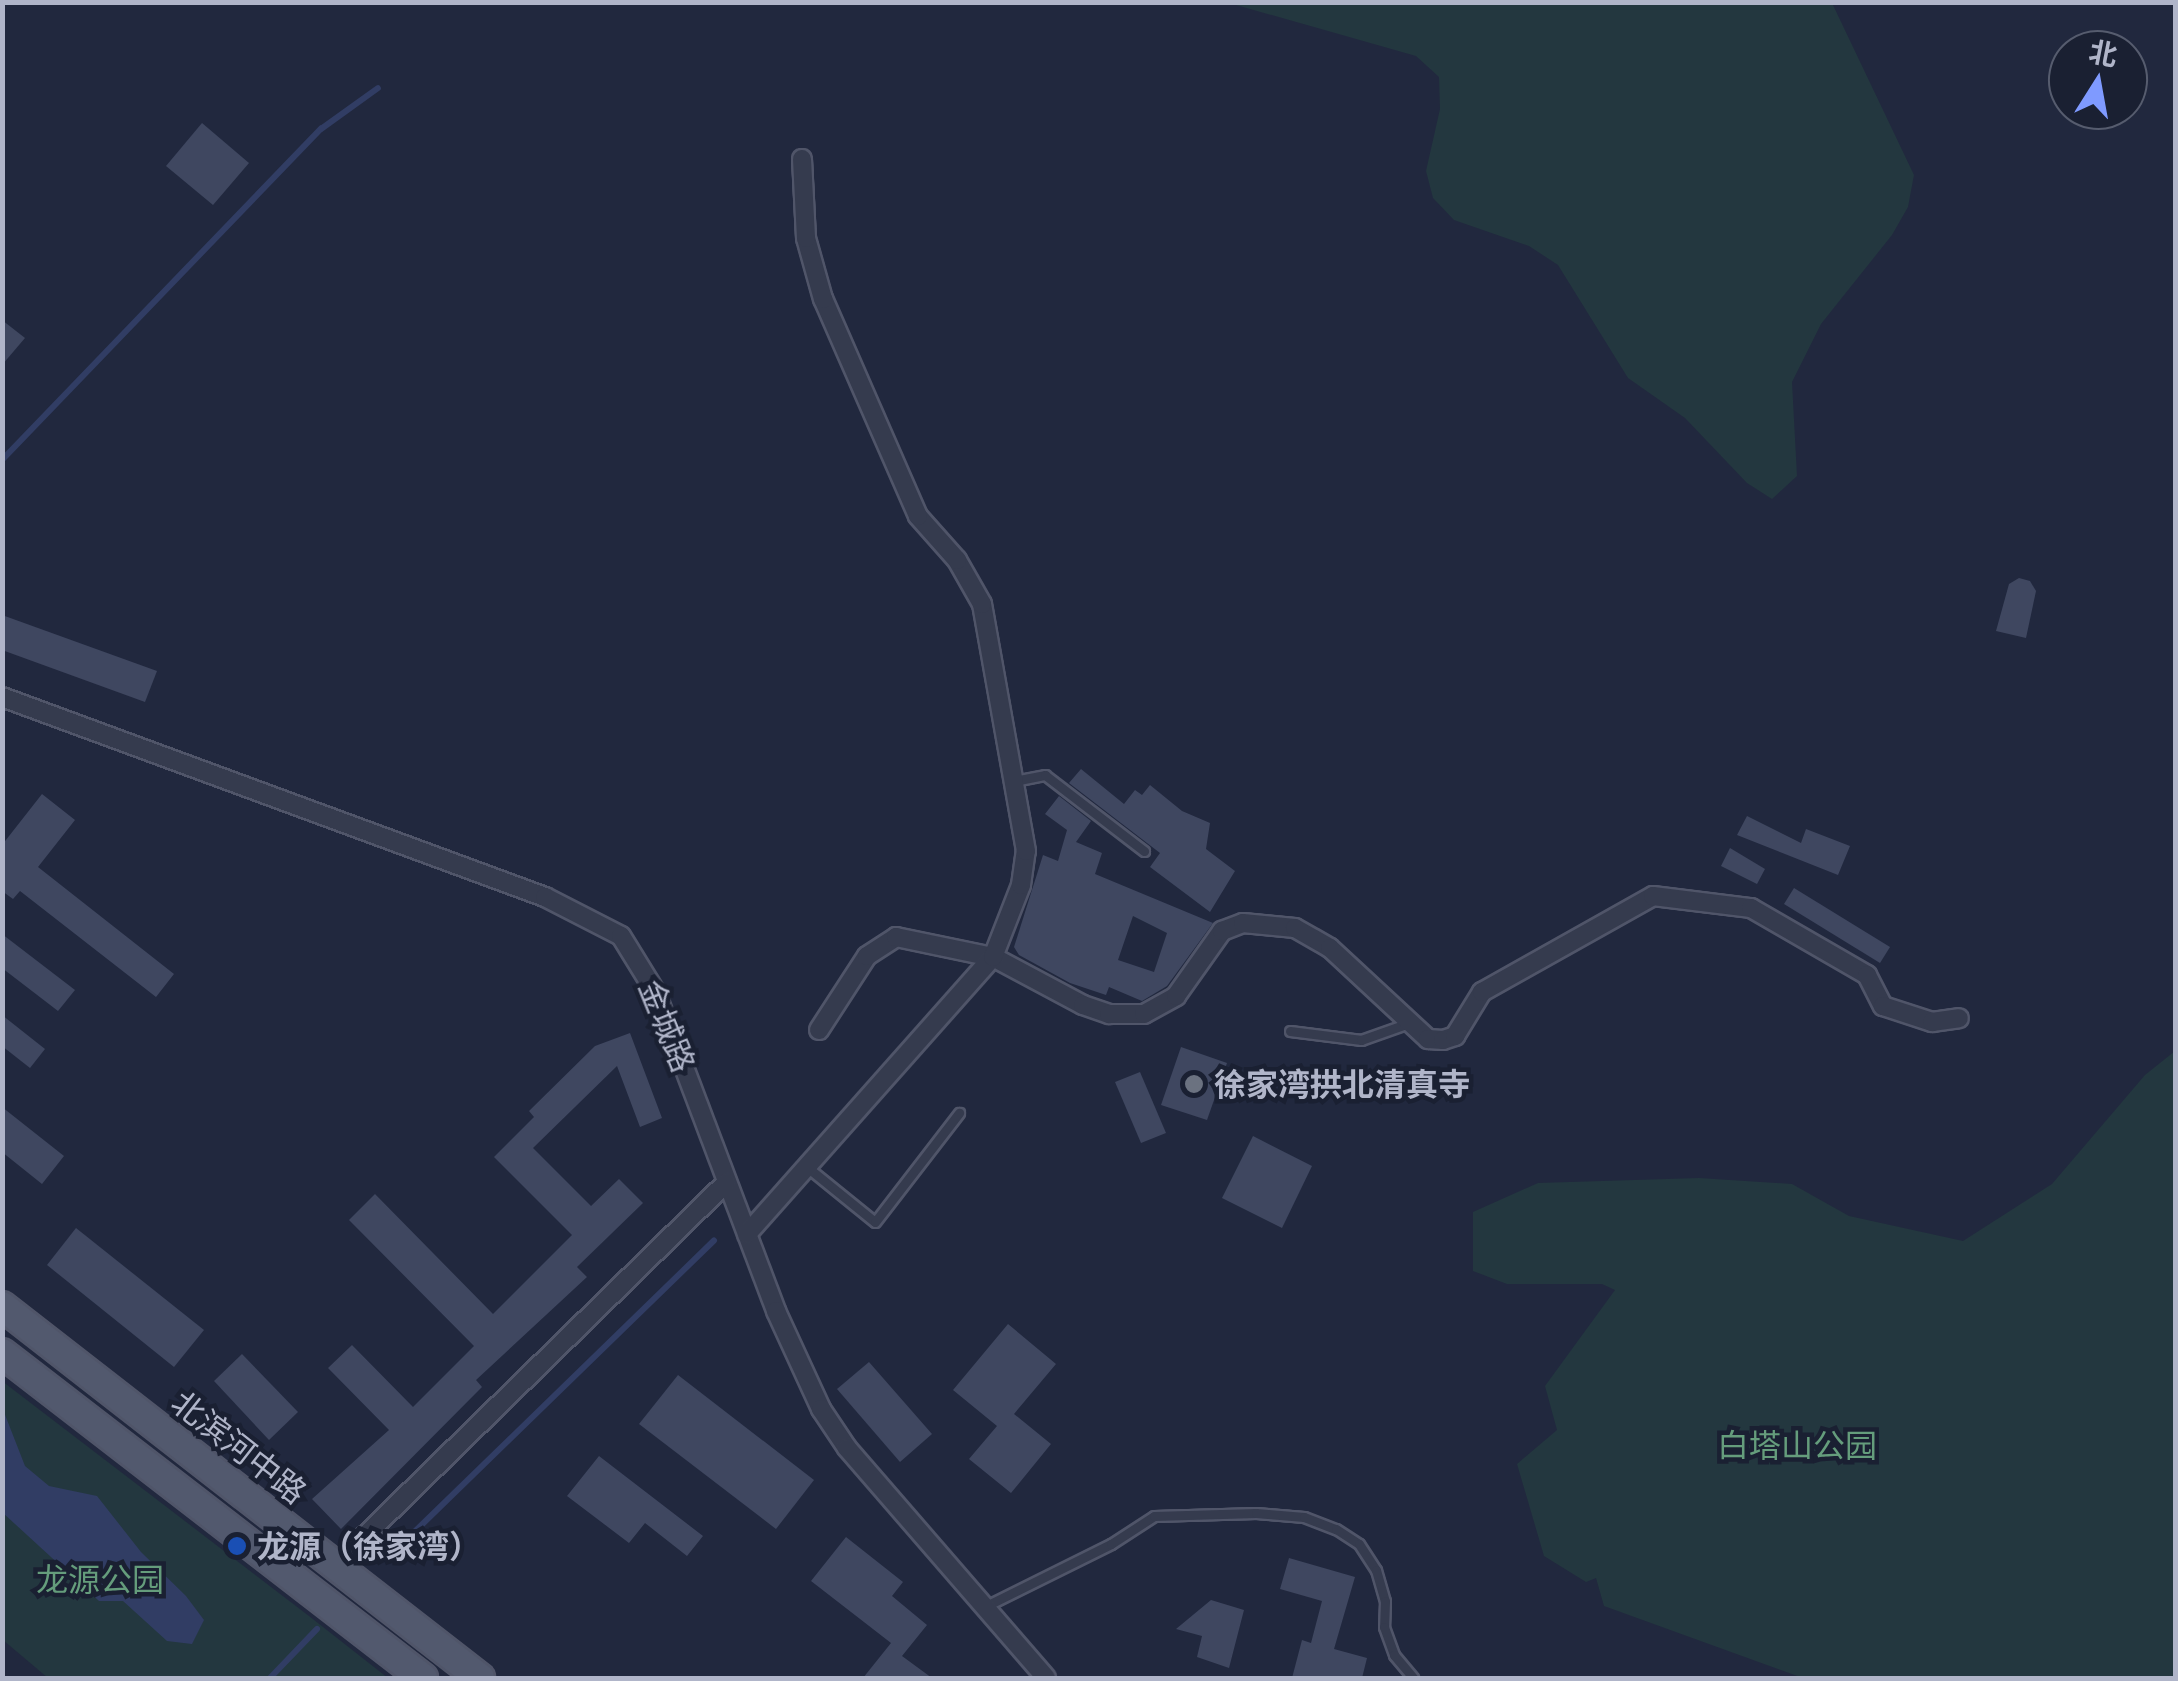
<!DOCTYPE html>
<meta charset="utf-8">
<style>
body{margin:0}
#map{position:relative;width:2178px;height:1681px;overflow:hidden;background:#21283e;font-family:"Noto Sans","Noto Sans SC",sans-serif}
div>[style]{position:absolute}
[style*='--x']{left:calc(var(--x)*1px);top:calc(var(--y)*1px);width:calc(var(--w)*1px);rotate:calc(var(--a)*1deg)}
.green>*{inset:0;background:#23373f}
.water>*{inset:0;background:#313d64}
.stream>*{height:6px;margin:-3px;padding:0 3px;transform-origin:3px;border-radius:3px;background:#313d64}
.building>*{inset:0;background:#3f4760}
.roads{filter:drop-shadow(2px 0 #505569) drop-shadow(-2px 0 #505569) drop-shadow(0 2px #505569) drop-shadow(0 -2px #505569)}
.lane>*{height:9px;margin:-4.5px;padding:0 4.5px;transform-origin:4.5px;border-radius:4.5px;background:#353b4e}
.street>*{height:18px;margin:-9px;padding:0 9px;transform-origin:9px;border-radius:9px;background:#353b4e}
.primary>*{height:28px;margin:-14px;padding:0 14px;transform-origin:14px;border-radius:14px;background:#52596e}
.dots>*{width:28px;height:28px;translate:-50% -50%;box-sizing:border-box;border:5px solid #1a2032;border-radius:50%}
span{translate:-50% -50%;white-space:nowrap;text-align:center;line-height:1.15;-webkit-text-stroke:9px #1a2032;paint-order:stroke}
.street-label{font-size:32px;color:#b0b5c9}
.poi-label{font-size:32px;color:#b0b5c9;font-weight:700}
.left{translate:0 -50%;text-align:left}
.park-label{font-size:32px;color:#659d7c}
.frame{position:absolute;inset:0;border:5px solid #b0b5c9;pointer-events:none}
.north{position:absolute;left:2048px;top:30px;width:100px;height:100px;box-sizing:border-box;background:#1a2032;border:2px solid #565c6e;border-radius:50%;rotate:11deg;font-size:28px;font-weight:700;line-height:40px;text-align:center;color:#b0b5c9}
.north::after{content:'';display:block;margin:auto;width:35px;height:45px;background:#7f9aff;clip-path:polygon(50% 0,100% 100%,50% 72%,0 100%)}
</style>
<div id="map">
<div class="green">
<i style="clip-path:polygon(1229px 3px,1832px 3px,1914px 175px,1908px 207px,1892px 235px,1821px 324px,1792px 382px,1797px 476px,1772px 499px,1747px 483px,1685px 418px,1628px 378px,1558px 265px,1529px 246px,1454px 220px,1433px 198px,1426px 171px,1440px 109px,1439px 77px,1416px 56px)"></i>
<i style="clip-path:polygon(2175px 1051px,2175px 1678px,1803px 1678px,1604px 1606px,1596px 1578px,1586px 1582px,1544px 1556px,1517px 1464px,1557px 1430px,1545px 1386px,1615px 1290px,1602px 1284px,1507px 1284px,1473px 1271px,1473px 1212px,1538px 1183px,1699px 1178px,1792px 1184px,1849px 1216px,1963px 1241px,2052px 1184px,2145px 1075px)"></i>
<i style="clip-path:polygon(2px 1381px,309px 1616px,388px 1678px,48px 1678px,3px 1640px)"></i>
</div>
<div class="water">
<i style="clip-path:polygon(2px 1407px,25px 1466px,49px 1486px,97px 1496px,141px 1552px,186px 1596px,204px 1620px,192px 1644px,167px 1641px,123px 1601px,99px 1601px,3px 1513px)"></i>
</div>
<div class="stream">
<i style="--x:2;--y:460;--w:460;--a:-46.1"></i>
<i style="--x:321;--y:129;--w:70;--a:-35.7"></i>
<i style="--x:405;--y:1541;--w:431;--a:-44.2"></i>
<i style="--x:270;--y:1678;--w:68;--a:-46.2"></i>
</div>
<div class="building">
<i style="clip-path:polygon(202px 123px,249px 163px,213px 205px,166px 166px)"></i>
<i style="clip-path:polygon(2px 320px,25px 338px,2px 365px)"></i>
<i style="clip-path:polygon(2019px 578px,2030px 581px,2036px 591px,2026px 638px,1996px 631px,2009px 584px)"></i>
<i style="clip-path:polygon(2px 615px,157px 671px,145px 702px,2px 650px)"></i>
<i style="clip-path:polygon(1081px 769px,1124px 804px,1135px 790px,1142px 795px,1150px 785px,1182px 811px,1210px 823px,1206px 849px,1235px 871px,1210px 912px,1150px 867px,1160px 853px,1069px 783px)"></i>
<i style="clip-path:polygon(42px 794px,75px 820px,38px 867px,174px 974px,156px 997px,20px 891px,13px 899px,2px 891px,2px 845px)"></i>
<i style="clip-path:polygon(evenodd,1059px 796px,1091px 821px,1076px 842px,1102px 853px,1095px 874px,1213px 923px,1167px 986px,1142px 1001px,1109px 987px,1106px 995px,1070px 983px,1019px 955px,1014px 947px,1043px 855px,1058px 861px,1067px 830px,1045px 814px,1059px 796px,1133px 916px,1167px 933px,1154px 972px,1118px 960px,1133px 916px)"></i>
<i style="clip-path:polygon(1747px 816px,1801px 843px,1806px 829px,1850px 846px,1838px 875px,1737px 835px)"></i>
<i style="clip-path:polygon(1730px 848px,1765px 869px,1757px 884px,1721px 866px)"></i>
<i style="clip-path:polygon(1794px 888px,1890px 947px,1880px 963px,1784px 904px)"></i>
<i style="clip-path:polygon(2px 934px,75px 990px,58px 1011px,2px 968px)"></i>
<i style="clip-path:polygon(2px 1015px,45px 1049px,30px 1068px,2px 1046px)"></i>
<i style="clip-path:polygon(630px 1033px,662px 1118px,640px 1127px,617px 1066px,533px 1148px,591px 1206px,619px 1179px,643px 1203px,577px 1267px,587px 1277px,476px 1380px,482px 1387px,341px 1529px,312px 1499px,389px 1430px,328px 1368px,352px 1345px,413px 1407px,474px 1346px,349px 1220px,375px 1194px,493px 1314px,572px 1235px,494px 1157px,534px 1117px,529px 1111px,595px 1046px)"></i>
<i style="clip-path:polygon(1181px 1047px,1227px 1063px,1207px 1120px,1161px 1105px)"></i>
<i style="clip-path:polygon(1140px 1072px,1166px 1133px,1141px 1143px,1115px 1082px)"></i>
<i style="clip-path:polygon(2px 1107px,64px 1156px,42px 1184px,2px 1152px)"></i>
<i style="clip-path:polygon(1253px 1136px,1312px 1166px,1282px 1228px,1222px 1198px)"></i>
<i style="clip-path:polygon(76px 1228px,204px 1330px,174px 1367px,47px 1265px)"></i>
<i style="clip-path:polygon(1008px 1324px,1056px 1364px,1014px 1414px,1051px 1444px,1011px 1493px,969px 1459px,997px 1426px,953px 1390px)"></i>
<i style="clip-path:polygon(242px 1354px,298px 1412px,269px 1440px,214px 1381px)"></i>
<i style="clip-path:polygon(869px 1362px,932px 1434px,900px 1462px,837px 1389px)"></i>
<i style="clip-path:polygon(678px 1375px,814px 1480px,776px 1529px,639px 1424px)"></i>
<i style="clip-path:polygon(599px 1456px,703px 1536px,687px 1556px,645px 1523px,629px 1543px,567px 1496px)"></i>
<i style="clip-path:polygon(846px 1537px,903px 1582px,892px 1596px,927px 1625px,902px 1656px,932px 1678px,863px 1678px,891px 1643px,811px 1581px)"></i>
<i style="clip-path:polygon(1289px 1558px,1355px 1577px,1334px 1649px,1367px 1658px,1362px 1678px,1292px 1678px,1302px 1640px,1311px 1643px,1322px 1601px,1280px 1589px)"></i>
<i style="clip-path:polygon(1211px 1600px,1244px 1610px,1229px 1668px,1197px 1657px,1202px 1636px,1176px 1629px)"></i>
</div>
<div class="roads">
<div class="lane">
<i style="--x:1014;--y:781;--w:32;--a:-11"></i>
<i style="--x:1045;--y:775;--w:125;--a:37.5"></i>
<i style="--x:1290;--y:1031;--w:72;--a:7.2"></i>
<i style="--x:1361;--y:1040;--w:51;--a:-19.5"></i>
<i style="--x:807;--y:1167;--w:87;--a:39"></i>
<i style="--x:875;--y:1222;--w:138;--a:-52.4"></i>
<i style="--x:984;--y:1607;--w:142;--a:-26.4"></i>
<i style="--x:1111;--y:1544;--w:51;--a:-33.1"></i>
<i style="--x:1154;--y:1516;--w:102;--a:-1.7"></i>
<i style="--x:1256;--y:1513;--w:48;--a:4.8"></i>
<i style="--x:1304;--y:1517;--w:34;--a:21"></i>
<i style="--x:1336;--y:1529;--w:27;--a:33"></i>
<i style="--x:1359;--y:1544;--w:31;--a:57"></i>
<i style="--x:1376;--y:1570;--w:32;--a:74"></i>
<i style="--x:1385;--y:1601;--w:26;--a:92"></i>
<i style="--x:1384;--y:1627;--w:30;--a:70"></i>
<i style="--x:1394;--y:1655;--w:30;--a:50"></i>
</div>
<div class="street">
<i style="--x:2;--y:697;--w:579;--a:20.22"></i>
<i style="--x:545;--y:897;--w:85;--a:27.2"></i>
<i style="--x:621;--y:936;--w:67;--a:58.4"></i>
<i style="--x:656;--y:993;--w:340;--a:69.3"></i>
<i style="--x:776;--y:1311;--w:108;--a:65.3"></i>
<i style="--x:821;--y:1409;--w:47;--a:56.3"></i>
<i style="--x:847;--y:1448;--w:304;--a:49.1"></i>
<i style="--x:819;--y:1030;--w:88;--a:-57"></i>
<i style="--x:867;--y:956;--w:35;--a:-33"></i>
<i style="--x:896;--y:937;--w:99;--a:11.7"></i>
<i style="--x:993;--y:957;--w:102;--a:28.1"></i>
<i style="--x:1083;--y:1005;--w:28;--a:19"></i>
<i style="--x:1109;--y:1014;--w:35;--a:0"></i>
<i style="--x:1144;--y:1014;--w:37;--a:-29"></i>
<i style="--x:1176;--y:996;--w:80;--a:-54.7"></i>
<i style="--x:1222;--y:931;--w:22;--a:-21"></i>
<i style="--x:1243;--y:923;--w:52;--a:5.5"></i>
<i style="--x:1295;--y:928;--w:40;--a:29.7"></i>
<i style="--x:1330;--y:948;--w:134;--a:42.9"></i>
<i style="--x:1428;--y:1039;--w:15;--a:4"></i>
<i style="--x:1443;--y:1040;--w:13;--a:-18"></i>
<i style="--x:1455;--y:1036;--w:52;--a:-58.5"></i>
<i style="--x:1482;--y:992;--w:196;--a:-29.3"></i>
<i style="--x:1653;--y:896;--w:99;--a:7"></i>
<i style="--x:1751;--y:908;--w:134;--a:30"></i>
<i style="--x:1867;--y:975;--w:35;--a:63"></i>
<i style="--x:1883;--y:1006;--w:52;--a:18.1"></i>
<i style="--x:1932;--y:1022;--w:27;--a:-8"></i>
<i style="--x:747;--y:1234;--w:370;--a:-48.4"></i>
<i style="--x:993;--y:957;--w:77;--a:-68.7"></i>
<i style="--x:1021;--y:885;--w:34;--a:-82"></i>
<i style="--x:1026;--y:851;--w:251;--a:-100.1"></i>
<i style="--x:982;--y:604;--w:51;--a:-119.6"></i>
<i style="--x:957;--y:560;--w:59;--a:-131.6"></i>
<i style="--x:918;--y:516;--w:237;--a:-113.6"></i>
<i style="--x:823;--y:299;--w:63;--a:-105.6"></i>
<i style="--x:806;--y:238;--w:79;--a:-92.9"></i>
<i style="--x:334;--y:1566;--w:549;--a:-44.34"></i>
</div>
<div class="primary">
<i style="--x:2;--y:1306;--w:606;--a:37.89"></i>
<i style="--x:2;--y:1353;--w:532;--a:37.67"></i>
</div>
</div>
<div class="dots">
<i style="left:1194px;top:1084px;background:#6b7280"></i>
<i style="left:237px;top:1546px;background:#1a4fb4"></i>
</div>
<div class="street-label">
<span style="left:667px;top:1026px;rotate:68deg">金城路</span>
<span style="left:239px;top:1447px;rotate:38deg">北滨河中路</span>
</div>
<div class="poi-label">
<span class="left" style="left:1214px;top:1084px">徐家湾拱北清真寺</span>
<span class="left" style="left:257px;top:1546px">龙源（徐家湾）</span>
</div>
<div class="park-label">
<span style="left:1797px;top:1445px">白塔山公园</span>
<span style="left:100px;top:1579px">龙源公园</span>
</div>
<div class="frame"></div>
<div class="north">北</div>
</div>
